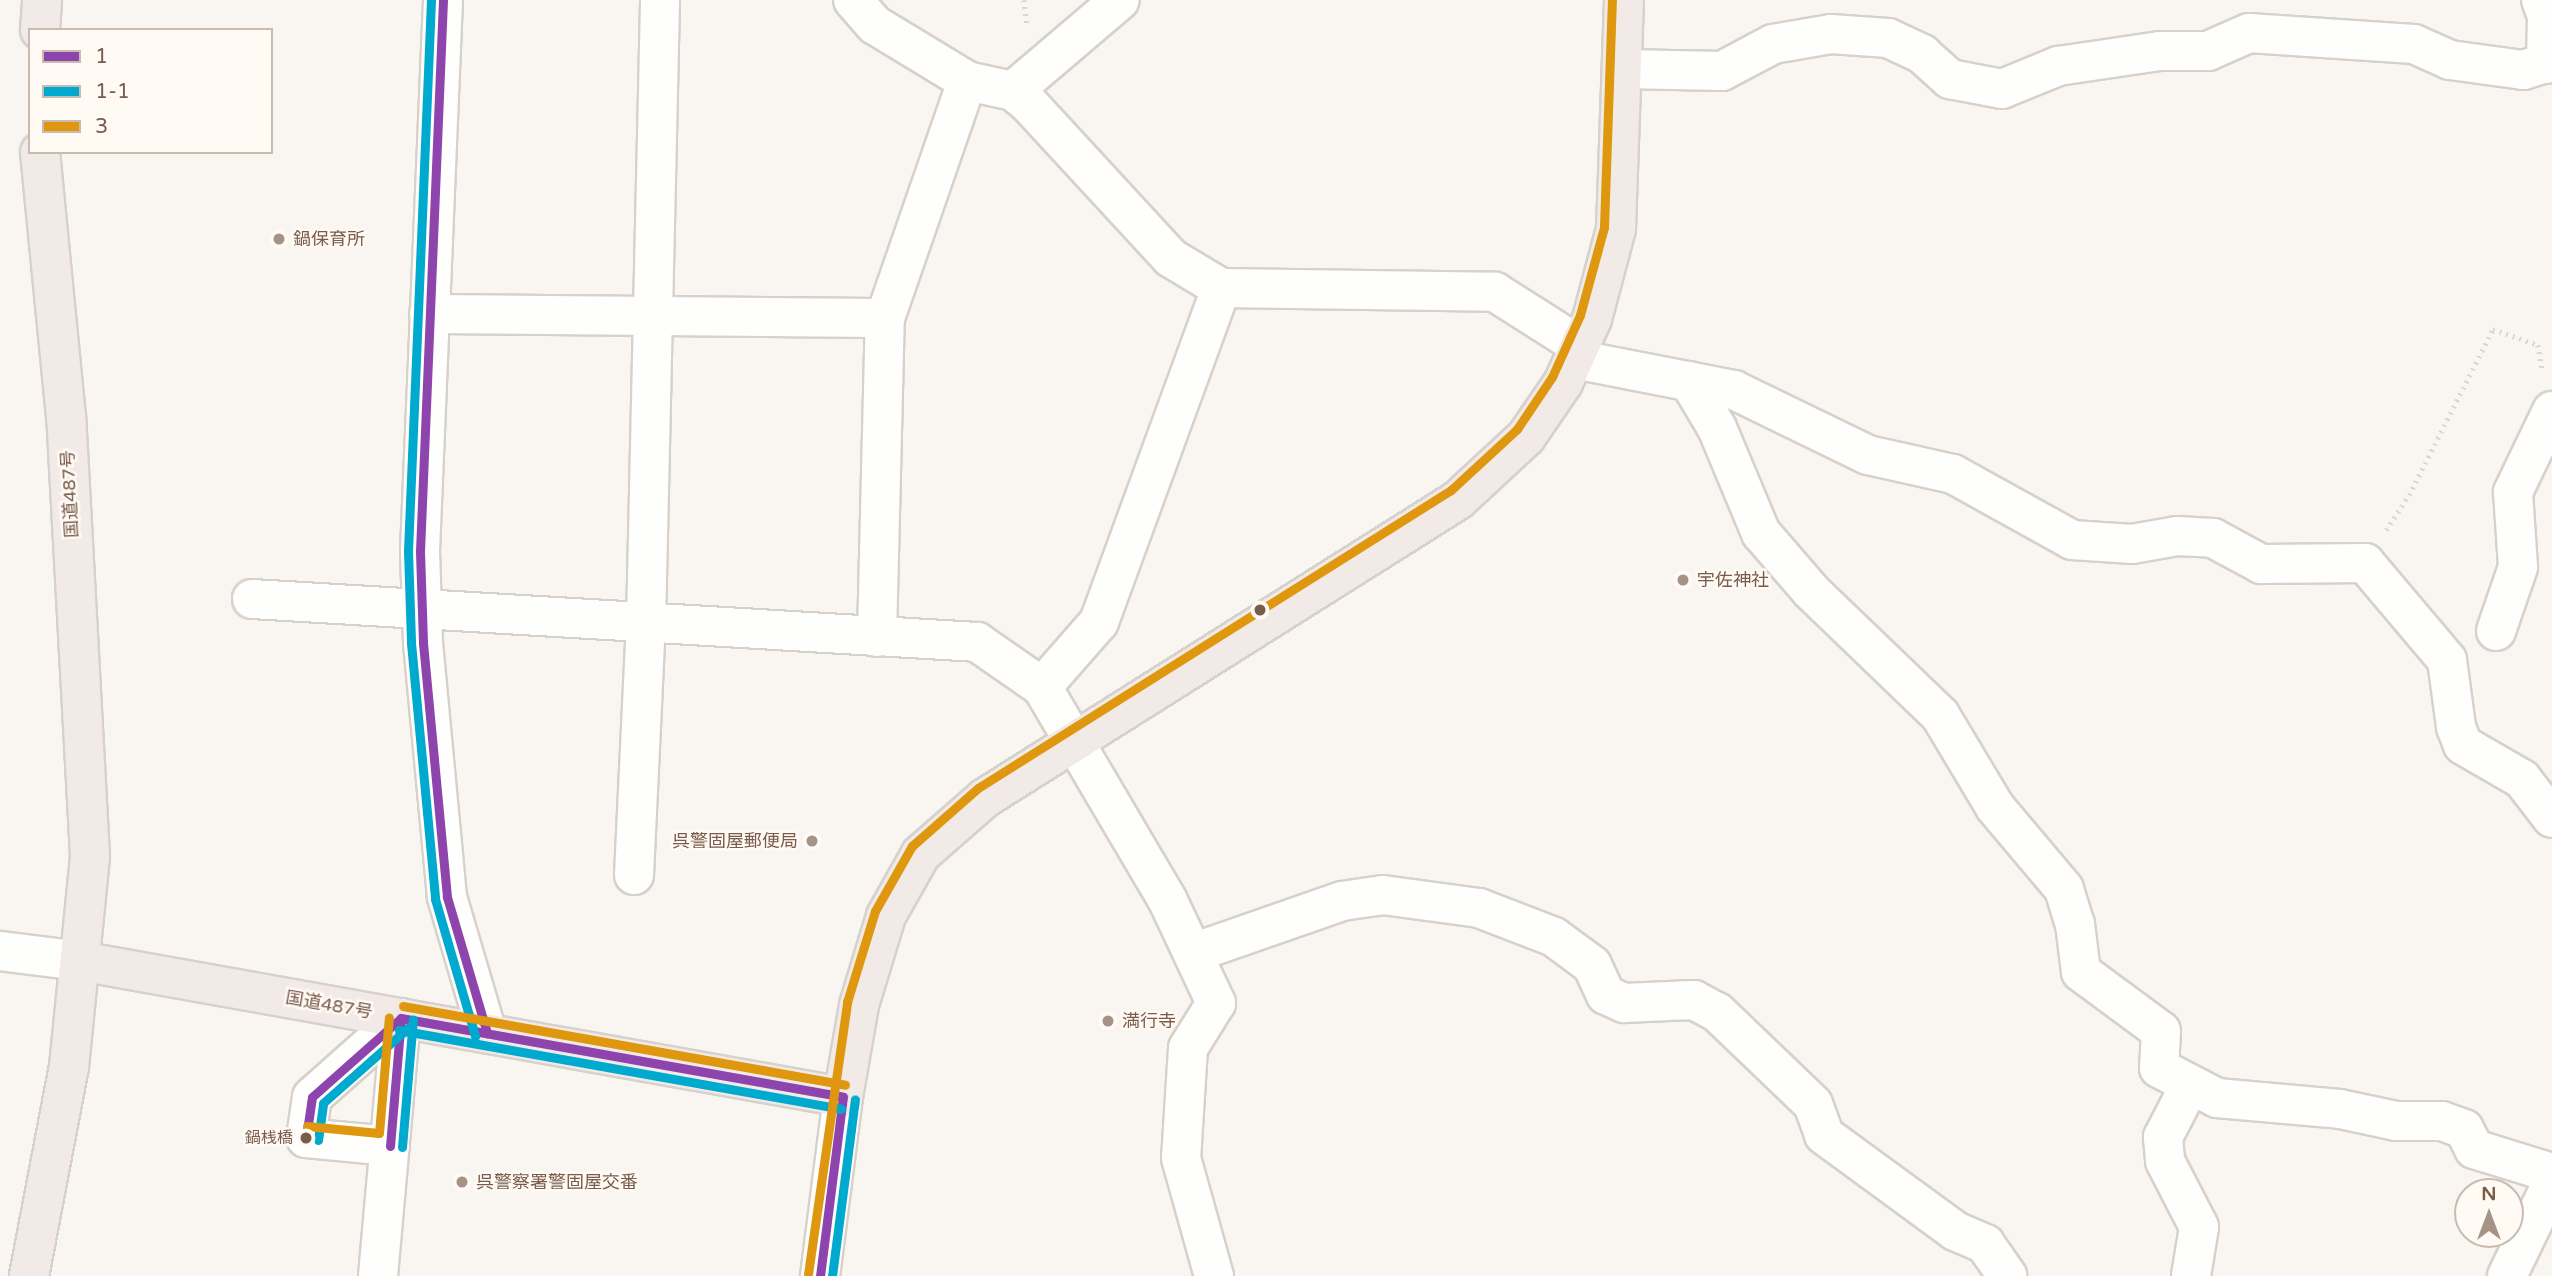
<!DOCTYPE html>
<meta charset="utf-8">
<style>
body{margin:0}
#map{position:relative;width:2552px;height:1276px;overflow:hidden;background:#f9f5f0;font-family:"Varela Round","Noto Sans JP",sans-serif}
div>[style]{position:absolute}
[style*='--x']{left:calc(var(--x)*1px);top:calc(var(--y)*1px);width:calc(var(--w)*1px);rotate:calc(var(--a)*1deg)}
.path>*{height:4.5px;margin-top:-2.25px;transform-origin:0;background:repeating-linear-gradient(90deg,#dcd5d0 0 2px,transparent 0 7px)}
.roads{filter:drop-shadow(2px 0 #d7d1cb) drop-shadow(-2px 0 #d7d1cb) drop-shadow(0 2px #d7d1cb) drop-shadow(0 -2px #d7d1cb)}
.minor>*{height:38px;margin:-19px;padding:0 19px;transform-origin:19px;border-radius:19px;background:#fefefd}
.highway>*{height:38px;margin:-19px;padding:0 19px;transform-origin:19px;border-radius:19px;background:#f2eae7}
.bus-1>*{height:9px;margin:-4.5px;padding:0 4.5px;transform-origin:4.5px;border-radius:4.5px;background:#8e44ad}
.bus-2>*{height:9px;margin:-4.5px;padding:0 4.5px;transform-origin:4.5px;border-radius:4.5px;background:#00a9ce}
.bus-3>*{height:9px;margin:-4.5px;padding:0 4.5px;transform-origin:4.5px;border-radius:4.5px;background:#de970f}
.dots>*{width:19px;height:19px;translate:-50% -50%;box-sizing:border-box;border:4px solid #fffaf3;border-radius:50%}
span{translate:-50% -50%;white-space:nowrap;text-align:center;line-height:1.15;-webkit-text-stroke:5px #fffaf3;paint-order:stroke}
.bus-label{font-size:16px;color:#7a5c4d}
.right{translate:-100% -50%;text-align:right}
.poi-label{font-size:18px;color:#7a5c4d}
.left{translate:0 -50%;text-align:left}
.street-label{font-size:18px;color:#7a5c4d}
.legend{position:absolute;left:28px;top:28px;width:245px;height:126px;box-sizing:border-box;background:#fffaf3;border:2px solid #cabbb1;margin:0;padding:9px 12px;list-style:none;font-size:21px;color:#7a5c4d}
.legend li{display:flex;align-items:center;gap:14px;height:35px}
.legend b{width:35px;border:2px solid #cabbb1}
.north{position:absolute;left:2454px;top:1178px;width:70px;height:70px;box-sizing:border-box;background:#fffaf3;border:2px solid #cabbb1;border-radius:50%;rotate:0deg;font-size:19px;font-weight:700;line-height:28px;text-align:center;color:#7a5c4d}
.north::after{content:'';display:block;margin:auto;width:24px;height:32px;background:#a69286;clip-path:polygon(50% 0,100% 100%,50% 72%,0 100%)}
</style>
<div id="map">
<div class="path">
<i style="--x:1024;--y:0;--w:25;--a:83"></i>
<i style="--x:2386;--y:530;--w:42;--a:-56.7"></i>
<i style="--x:2409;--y:495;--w:186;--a:-63.2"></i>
<i style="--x:2493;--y:329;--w:48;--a:19.6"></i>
<i style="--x:2538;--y:345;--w:27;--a:80"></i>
</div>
<div class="roads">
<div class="minor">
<i style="--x:443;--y:0;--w:552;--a:92.39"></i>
<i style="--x:420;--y:552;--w:91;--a:88.1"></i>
<i style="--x:423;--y:643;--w:255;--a:84.6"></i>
<i style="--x:447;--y:897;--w:142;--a:73.6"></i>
<i style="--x:853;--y:0;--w:33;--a:49"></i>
<i style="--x:875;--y:25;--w:108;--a:31.3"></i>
<i style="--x:967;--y:81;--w:47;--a:12.3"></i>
<i style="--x:1013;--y:91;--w:19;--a:39"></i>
<i style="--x:1028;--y:103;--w:211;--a:47.3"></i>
<i style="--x:1171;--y:258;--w:58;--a:31"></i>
<i style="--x:1221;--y:288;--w:274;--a:0.8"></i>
<i style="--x:1495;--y:292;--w:101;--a:32.4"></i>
<i style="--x:2541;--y:0;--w:17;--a:69"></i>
<i style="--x:2547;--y:16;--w:48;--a:91.2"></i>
<i style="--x:1623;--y:69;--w:99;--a:1.2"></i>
<i style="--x:1722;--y:71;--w:58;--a:-27.9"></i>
<i style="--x:1773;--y:44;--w:59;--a:-9.8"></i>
<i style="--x:1831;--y:34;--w:57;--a:4"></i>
<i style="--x:1888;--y:38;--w:38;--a:25"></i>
<i style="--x:1922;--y:54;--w:38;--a:42"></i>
<i style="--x:1950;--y:79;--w:53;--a:10.9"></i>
<i style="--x:2002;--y:89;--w:61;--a:-22.3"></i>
<i style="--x:2058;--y:66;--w:103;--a:-8.4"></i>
<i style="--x:2160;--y:51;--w:48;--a:0"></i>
<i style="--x:2208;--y:51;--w:45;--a:-23.7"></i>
<i style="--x:2249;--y:33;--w:165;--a:3.8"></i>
<i style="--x:2414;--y:44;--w:39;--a:24"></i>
<i style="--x:2450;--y:60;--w:74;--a:7.8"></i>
<i style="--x:2523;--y:70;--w:30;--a:-17"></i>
<i style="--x:1013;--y:91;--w:140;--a:-40.4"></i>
<i style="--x:429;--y:314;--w:456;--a:0.5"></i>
<i style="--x:1574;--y:359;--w:163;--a:11"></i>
<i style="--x:1734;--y:390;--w:149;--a:25.9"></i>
<i style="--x:1868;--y:455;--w:87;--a:12.6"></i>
<i style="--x:1953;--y:474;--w:136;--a:29"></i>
<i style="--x:2072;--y:540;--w:60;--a:3.8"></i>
<i style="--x:2132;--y:544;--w:46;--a:-10.1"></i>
<i style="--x:2177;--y:536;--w:36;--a:3"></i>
<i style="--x:2213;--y:538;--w:55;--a:28.4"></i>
<i style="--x:2261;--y:564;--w:104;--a:-0.6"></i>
<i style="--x:2365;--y:563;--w:127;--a:49.8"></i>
<i style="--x:2447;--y:660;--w:68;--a:82.3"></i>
<i style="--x:2456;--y:727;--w:19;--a:69"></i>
<i style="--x:2463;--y:745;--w:68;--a:30"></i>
<i style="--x:2522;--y:779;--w:49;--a:52.4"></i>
<i style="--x:1689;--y:381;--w:55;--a:59.2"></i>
<i style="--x:1717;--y:428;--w:114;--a:67.3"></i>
<i style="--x:1761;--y:533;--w:77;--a:49.2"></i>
<i style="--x:1811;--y:591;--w:179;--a:43.9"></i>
<i style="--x:1940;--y:715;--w:107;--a:59.1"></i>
<i style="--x:1995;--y:807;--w:107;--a:49.9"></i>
<i style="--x:2064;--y:889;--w:37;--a:73"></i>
<i style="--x:2075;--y:924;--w:48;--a:82.9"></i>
<i style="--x:2081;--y:972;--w:99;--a:36.4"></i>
<i style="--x:2161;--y:1031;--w:37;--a:93"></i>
<i style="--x:2159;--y:1068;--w:65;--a:27.3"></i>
<i style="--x:2217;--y:1098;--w:123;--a:5.1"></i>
<i style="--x:2340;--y:1109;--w:57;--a:12.1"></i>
<i style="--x:2396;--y:1121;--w:46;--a:0"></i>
<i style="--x:2442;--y:1121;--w:23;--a:20"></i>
<i style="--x:2464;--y:1129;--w:22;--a:63"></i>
<i style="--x:2474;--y:1149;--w:82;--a:17.1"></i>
<i style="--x:252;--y:599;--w:726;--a:3.39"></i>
<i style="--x:977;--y:642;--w:79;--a:34.7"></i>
<i style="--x:1042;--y:687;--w:248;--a:59.5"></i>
<i style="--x:1168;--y:901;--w:113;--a:64.8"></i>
<i style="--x:1216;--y:1003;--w:53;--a:121.9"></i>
<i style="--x:1188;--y:1048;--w:110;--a:93.6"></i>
<i style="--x:1181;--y:1158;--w:123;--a:74.4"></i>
<i style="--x:2496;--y:631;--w:68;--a:-71"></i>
<i style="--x:2518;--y:567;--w:75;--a:-93.8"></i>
<i style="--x:2513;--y:492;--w:90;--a:-64.3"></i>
<i style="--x:877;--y:637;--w:319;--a:-88.6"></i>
<i style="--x:885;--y:318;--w:251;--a:-70.9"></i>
<i style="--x:1042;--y:687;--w:86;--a:-48.8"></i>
<i style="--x:1099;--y:622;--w:356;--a:-69.9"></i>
<i style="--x:634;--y:875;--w:251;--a:-87.3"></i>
<i style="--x:646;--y:624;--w:624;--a:-88.71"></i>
<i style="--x:0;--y:951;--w:81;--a:7.1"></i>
<i style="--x:1193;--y:953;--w:158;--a:-19.2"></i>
<i style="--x:1342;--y:901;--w:41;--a:-8.3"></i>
<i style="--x:1383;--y:895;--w:97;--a:7.7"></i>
<i style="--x:1479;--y:908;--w:80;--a:21.1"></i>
<i style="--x:1554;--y:937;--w:47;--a:36.4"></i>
<i style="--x:1592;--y:965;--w:33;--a:65"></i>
<i style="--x:1606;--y:995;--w:20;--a:24"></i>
<i style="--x:1624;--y:1003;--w:70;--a:-2.5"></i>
<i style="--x:1694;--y:1000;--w:26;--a:28"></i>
<i style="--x:1717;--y:1012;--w:133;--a:43.8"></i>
<i style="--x:1813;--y:1104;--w:33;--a:70"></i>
<i style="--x:1824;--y:1135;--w:162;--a:36.2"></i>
<i style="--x:1955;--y:1231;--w:33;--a:23"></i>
<i style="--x:1985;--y:1244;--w:39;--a:55"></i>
<i style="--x:2190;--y:1085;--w:59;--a:117.4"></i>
<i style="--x:2163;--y:1137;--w:24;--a:85"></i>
<i style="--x:2165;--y:1161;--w:74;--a:62.7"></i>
<i style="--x:2199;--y:1227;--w:50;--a:99.3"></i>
<i style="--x:390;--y:1146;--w:84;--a:-174.6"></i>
<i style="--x:306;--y:1138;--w:41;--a:-81.7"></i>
<i style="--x:312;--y:1097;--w:119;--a:-41.6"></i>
<i style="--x:378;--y:1276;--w:259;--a:-84.9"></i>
<i style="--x:820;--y:1276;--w:180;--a:-82.7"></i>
<i style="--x:2507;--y:1276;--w:103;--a:-64.2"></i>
</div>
<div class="highway">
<i style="--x:40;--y:30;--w:30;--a:-86"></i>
<i style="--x:80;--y:961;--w:775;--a:10.11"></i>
<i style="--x:843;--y:1097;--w:93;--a:-80.1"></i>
<i style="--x:859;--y:1005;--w:93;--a:-73.1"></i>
<i style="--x:886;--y:916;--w:71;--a:-60.6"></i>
<i style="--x:921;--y:854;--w:85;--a:-41.2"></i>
<i style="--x:985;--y:798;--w:559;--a:-32.21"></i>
<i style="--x:1458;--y:500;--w:93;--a:-42.8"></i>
<i style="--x:1526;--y:437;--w:65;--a:-55.6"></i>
<i style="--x:1563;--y:383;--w:70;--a:-65.6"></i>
<i style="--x:1592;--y:319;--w:93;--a:-75.1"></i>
<i style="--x:1616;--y:229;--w:229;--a:-88"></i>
<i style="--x:29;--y:1276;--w:213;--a:-79.2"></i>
<i style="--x:69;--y:1067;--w:212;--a:-84.3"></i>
<i style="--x:90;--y:856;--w:440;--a:-93.1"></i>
<i style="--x:66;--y:417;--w:266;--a:-95.6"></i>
</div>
</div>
<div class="bus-1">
<i style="--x:443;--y:0;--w:552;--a:92.39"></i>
<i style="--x:420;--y:552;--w:91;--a:88.1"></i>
<i style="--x:423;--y:643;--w:255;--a:84.6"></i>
<i style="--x:447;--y:897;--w:142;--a:73.6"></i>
<i style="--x:401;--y:1018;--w:449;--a:10.1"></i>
<i style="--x:306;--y:1138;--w:41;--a:-81.7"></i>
<i style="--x:312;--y:1097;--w:119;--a:-41.6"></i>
<i style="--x:390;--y:1146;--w:128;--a:-85.1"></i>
<i style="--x:820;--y:1276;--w:180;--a:-82.7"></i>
</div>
<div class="bus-2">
<i style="--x:431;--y:0;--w:551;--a:92.39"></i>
<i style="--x:408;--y:551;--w:92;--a:88.1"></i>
<i style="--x:411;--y:643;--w:257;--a:84.6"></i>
<i style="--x:435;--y:899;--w:143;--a:73.7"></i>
<i style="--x:399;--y:1030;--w:449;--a:10.1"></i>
<i style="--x:318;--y:1140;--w:37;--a:-82"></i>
<i style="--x:323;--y:1103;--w:115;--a:-41.5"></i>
<i style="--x:402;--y:1147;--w:128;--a:-85.1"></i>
<i style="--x:832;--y:1276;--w:178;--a:-82.6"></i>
</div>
<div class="bus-3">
<i style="--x:403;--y:1006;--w:449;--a:10.1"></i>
<i style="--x:307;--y:1126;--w:72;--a:5.6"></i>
<i style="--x:379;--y:1133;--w:116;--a:-85.1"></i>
<i style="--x:808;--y:1274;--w:275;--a:-81.8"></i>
<i style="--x:847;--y:1002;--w:95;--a:-72.9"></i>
<i style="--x:875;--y:911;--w:75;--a:-60.4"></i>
<i style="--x:912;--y:846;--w:88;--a:-41.3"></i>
<i style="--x:978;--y:788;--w:559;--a:-32.21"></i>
<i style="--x:1451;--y:490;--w:90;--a:-42.7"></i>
<i style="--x:1517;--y:429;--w:63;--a:-56.1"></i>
<i style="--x:1552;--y:377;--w:68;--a:-65.7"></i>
<i style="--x:1580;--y:315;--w:91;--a:-74.7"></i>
<i style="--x:1604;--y:227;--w:227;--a:-88"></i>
</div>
<div class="dots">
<i style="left:279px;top:239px;background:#a69286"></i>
<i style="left:1683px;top:580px;background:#a69286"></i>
<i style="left:1260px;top:610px;background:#7a5c4d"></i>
<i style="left:812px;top:841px;background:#a69286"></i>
<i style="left:1108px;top:1021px;background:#a69286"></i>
<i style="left:306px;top:1138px;background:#7a5c4d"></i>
<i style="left:462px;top:1182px;background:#a69286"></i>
</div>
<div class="bus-label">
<span class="right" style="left:293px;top:1138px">鍋桟橋</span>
</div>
<div class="poi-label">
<span class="left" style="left:293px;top:239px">鍋保育所</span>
<span class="left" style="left:1697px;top:580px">宇佐神社</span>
<span class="right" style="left:798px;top:841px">呉警固屋郵便局</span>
<span class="left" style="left:1122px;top:1021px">満行寺</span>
<span class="left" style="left:476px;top:1182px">呉警察署警固屋交番</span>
</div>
<div class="street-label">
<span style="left:70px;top:494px;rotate:-93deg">国道487号</span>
<span style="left:329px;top:1005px;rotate:10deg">国道487号</span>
</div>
<ul class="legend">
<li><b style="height:9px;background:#8e44ad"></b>1</li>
<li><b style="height:9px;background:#00a9ce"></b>1-1</li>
<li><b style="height:9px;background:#de970f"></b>3</li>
</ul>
<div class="north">N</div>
</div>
